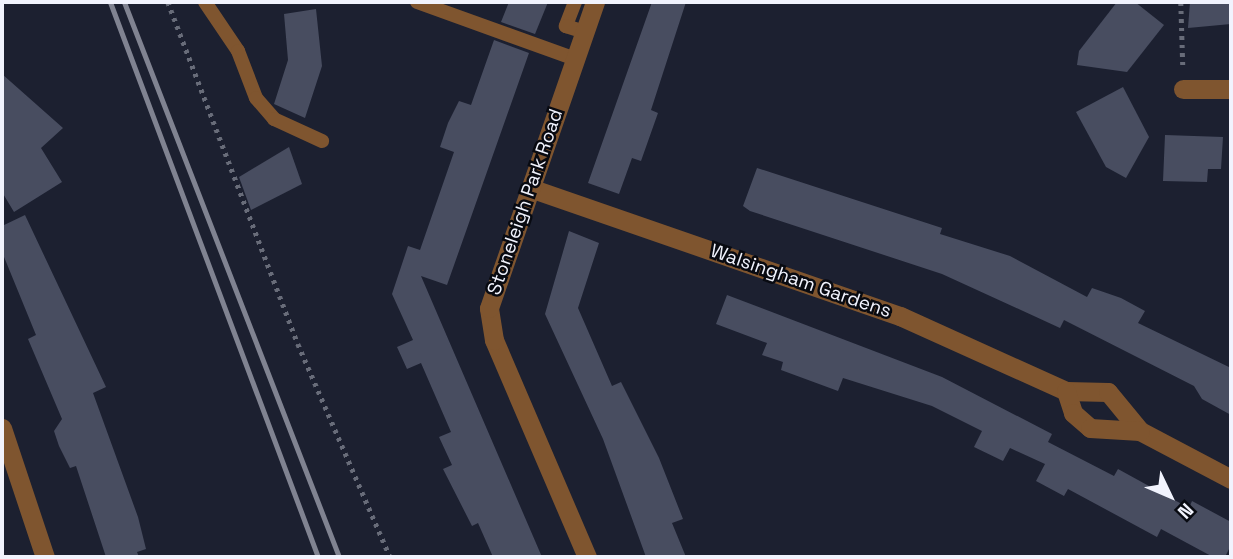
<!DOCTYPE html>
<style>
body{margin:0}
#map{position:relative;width:1233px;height:559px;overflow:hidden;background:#1c2030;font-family:"Space Grotesk",sans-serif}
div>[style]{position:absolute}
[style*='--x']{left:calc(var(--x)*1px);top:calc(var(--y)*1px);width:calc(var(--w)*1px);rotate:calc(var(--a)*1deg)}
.building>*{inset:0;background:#484d60}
.path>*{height:4.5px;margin-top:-2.25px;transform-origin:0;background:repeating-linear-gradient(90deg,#686c79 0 3.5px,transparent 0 8.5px)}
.service>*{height:14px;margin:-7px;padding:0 7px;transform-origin:7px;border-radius:7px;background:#7f552f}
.minor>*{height:19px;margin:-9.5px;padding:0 9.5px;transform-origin:9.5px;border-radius:9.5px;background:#7f552f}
.rail>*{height:5px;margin:-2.5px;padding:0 2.5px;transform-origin:2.5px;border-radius:2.5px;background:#808391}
span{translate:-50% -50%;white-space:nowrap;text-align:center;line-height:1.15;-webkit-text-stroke:5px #080a11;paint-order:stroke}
.street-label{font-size:19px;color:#f1f3fd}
.frame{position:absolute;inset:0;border:4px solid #f1f3fd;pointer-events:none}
.north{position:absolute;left:1135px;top:461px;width:70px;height:70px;-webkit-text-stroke:5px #080a11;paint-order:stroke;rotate:134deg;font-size:19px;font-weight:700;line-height:28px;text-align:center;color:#f1f3fd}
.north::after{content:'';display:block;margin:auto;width:24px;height:32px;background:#f1f3fd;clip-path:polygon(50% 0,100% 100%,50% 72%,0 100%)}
</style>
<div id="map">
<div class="building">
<i style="clip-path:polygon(509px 2px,548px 2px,535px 34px,501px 22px)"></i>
<i style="clip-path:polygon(652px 2px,686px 2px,651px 110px,658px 113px,641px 161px,632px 158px,619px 194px,588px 183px)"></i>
<i style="clip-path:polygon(1117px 2px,1135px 2px,1164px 25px,1127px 72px,1077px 65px,1079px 51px)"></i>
<i style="clip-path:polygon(1190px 2px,1231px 2px,1231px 24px,1188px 28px)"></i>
<i style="clip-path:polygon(316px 9px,322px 66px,305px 118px,274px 104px,288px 60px,284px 14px)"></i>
<i style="clip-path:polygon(494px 40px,529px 53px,447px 285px,421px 276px,542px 557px,493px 557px,478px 523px,472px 526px,443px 469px,452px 465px,439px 437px,451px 432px,421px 363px,407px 369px,397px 347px,413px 340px,392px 294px,408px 246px,420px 250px,454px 152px,440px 147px,448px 123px,459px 101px,471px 105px)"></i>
<i style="clip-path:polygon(2px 74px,63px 128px,41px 148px,62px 182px,14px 212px,2px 192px)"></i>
<i style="clip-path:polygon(1123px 87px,1149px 137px,1126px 178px,1106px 167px,1076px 112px)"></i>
<i style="clip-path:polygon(1165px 135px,1223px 137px,1221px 169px,1208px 169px,1207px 182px,1163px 181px)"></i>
<i style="clip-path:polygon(289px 147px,302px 184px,251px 210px,239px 177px)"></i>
<i style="clip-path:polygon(757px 168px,942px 228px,940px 234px,1010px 256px,1087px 297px,1092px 288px,1121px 298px,1145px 311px,1138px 323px,1231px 368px,1231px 415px,1202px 399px,1194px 386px,1064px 320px,1060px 328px,942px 274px,750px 211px,743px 206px)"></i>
<i style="clip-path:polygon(25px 215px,106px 387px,93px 393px,138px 517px,146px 549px,137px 552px,139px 557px,106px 557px,76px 466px,70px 468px,59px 446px,54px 431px,62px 419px,28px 339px,36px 335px,2px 252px,2px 226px)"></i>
<i style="clip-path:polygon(569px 231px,599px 243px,578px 308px,612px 386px,621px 382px,659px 458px,683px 519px,672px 523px,686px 557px,646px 557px,603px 439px,545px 314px)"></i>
<i style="clip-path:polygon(727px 295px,942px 377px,1052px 434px,1048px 442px,1114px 476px,1118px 469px,1189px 508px,1192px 501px,1231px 522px,1231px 545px,1225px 557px,1213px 557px,1161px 529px,1157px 537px,1068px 489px,1064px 496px,1036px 481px,1045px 464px,1010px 448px,1003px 461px,974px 447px,982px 431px,932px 406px,843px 378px,838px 391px,781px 370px,783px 362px,762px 355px,767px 343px,716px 324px)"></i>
</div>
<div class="path">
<i style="--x:168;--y:2;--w:366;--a:69.2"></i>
<i style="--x:298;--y:344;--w:232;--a:66.6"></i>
<i style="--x:1181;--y:2;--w:65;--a:88.2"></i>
</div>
<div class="service">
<i style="--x:205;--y:2;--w:59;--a:56"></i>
<i style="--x:238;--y:51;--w:50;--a:69"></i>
<i style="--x:256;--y:98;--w:28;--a:49"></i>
<i style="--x:274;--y:119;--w:53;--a:24.6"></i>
<i style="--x:417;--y:2;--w:168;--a:19.8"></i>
<i style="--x:575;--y:2;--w:26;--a:111"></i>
<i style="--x:566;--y:26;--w:19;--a:18"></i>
</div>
<div class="minor">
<i style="--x:1183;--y:89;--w:48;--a:0"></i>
<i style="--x:530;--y:188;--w:392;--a:19.1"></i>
<i style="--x:900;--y:316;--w:182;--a:24.3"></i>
<i style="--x:1066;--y:391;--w:42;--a:1.4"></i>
<i style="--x:1108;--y:392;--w:50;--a:50.6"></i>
<i style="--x:1140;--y:431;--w:103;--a:27.8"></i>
<i style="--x:1066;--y:391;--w:23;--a:72"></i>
<i style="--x:1073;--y:413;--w:23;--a:41"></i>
<i style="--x:1090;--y:428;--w:50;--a:3.4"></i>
<i style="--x:2;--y:428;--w:136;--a:71.6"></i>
<i style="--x:587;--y:557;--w:236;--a:-113.2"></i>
<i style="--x:494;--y:340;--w:32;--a:-99"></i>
<i style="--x:489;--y:308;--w:324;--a:-70.9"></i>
</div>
<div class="rail">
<i style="--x:110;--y:2;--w:593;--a:69.46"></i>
<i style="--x:124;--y:2;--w:595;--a:68.82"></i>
</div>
<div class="street-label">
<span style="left:525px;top:202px;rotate:-71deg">Stoneleigh Park Road</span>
<span style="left:801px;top:281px;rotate:19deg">Walsingham Gardens</span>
</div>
<div class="frame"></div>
<div class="north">N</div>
</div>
